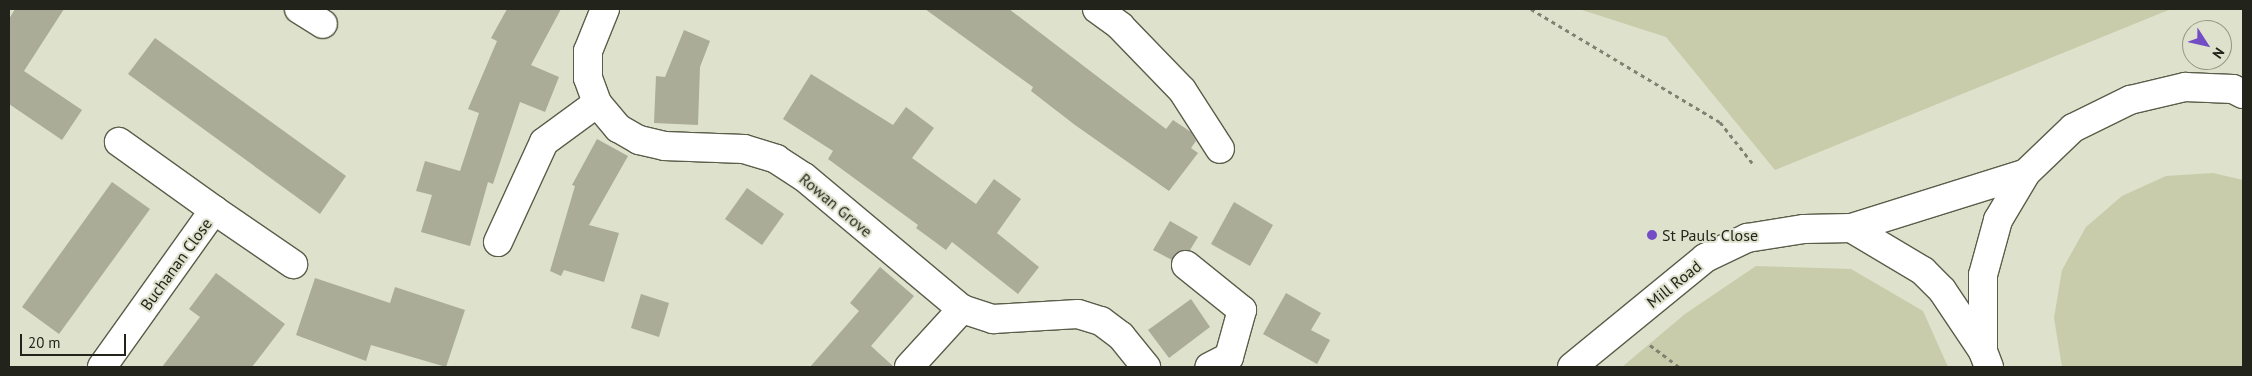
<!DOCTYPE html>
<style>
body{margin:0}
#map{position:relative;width:2252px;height:376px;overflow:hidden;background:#dee1cb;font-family:"PT Sans",sans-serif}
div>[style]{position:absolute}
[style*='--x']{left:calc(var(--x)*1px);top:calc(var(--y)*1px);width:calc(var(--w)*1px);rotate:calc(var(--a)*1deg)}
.green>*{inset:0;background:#c8ccaa}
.building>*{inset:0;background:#aaac98}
.path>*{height:3px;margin-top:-1.5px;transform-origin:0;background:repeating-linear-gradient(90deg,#7f8172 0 4px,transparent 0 8px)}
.roads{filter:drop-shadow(1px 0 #5b5d4a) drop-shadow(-1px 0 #5b5d4a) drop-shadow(0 1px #5b5d4a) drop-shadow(0 -1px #5b5d4a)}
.minor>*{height:28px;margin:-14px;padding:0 14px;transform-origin:14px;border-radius:14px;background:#fff}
.major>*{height:28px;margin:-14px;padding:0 14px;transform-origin:14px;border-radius:14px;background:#fff}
.dots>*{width:14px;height:14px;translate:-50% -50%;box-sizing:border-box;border:2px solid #dee1cb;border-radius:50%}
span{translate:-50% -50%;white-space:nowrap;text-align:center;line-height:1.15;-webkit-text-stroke:4px #dee1cb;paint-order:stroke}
.street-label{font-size:16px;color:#22231b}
.poi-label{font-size:16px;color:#22231b}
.left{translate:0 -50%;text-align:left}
.frame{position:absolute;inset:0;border:10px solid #22231b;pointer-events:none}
.north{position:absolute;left:2182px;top:20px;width:50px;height:50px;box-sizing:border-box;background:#dee1cb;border:1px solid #939585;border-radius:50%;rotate:125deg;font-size:14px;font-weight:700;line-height:20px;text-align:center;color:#22231b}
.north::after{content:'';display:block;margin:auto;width:18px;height:22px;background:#724dc6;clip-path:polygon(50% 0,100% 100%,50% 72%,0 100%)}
.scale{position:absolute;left:20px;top:334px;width:106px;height:22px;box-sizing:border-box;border:2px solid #22231b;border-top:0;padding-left:6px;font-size:15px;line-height:18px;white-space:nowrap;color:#22231b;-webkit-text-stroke:4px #dee1cb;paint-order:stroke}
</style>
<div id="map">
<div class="green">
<i style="clip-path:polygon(1579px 9px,1578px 9px,2171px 9px,1775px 170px,1666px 37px)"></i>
<i style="clip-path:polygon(2213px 173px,2243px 180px,2243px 367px,2062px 367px,2054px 318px,2062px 270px,2086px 227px,2122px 196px,2166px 176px)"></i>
<i style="clip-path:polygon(1756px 266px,1851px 269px,1923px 311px,1948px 367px,1622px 367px,1685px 314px)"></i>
</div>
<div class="building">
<i style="clip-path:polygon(15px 9px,64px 9px,24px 71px,82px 110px,62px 140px,9px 104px,9px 19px)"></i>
<i style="clip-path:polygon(507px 9px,561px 9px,531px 65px,559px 77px,545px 112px,520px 102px,493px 184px,488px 182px,470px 246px,421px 232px,432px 195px,416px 191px,425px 161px,460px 171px,479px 113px,468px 109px,497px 41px,491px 38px)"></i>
<i style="clip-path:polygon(925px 9px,1009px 9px,1166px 129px,1173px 120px,1191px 132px,1196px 141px,1191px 148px,1198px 153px,1169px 191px,1075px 125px,1031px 91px,1033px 87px)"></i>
<i style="clip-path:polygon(684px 30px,710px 41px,700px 67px,698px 125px,654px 123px,656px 76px,665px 77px)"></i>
<i style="clip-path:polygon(155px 38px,346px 176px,320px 214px,128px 74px)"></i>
<i style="clip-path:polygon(811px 74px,893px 125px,906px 107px,934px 128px,912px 158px,976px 204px,994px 179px,1021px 199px,997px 233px,1039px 267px,1018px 294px,952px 242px,946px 250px,916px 228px,918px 225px,828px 159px,833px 151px,783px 119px)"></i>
<i style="clip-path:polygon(597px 139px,628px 156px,589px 225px,619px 233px,604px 282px,564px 270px,561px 276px,550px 271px,575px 186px,572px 185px)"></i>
<i style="clip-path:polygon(112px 182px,150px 209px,59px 334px,22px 307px)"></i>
<i style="clip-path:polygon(747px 188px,784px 214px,762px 245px,725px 219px)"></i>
<i style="clip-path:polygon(1234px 202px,1273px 225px,1250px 266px,1211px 244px)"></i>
<i style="clip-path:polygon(1170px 221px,1198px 237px,1190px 250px,1180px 251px,1172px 260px,1153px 250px)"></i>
<i style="clip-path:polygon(880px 267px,914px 296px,871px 346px,894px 367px,810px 367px,859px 311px,850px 303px)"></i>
<i style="clip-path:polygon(216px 273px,285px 324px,252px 367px,162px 367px,200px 317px,189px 309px)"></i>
<i style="clip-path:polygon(315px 278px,390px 303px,395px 287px,465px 310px,446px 367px,371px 345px,366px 361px,296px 335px)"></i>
<i style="clip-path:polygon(1286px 293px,1321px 313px,1311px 330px,1330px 340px,1317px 364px,1263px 334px)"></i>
<i style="clip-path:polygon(641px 294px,669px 303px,659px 337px,631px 328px)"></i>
<i style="clip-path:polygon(1191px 299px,1210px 327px,1169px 358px,1148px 330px)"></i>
</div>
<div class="path">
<i style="--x:1531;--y:9;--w:220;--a:30.9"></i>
<i style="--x:1720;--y:122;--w:53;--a:51.8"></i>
<i style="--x:1650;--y:345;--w:36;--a:37"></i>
</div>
<div class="roads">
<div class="minor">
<i style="--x:299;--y:9;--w:28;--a:32"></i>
<i style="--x:605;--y:9;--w:45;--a:112"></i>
<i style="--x:588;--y:51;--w:27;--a:90"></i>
<i style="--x:588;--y:78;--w:27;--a:70"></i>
<i style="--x:597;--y:103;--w:33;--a:50"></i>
<i style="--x:618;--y:128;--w:24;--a:30"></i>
<i style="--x:639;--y:140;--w:26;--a:13"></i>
<i style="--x:664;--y:146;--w:80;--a:2.1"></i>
<i style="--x:744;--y:149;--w:34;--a:17"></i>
<i style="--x:776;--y:159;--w:33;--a:33"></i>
<i style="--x:804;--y:177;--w:206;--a:39.9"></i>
<i style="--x:962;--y:309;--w:33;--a:18"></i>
<i style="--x:993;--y:319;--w:85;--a:-3.4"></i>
<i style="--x:1078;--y:314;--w:24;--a:17"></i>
<i style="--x:1101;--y:321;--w:25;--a:37"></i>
<i style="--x:1121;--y:336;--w:40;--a:51"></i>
<i style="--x:1097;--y:9;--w:29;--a:36"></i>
<i style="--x:1120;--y:26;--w:89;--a:45.9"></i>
<i style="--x:1182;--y:90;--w:70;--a:57.2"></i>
<i style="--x:214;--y:210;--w:96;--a:34.4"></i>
<i style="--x:1851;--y:228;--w:84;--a:30.8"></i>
<i style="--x:1923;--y:271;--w:27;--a:45"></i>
<i style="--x:1942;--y:290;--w:73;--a:56.1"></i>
<i style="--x:498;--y:242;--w:110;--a:-65.3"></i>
<i style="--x:544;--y:142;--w:66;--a:-36.3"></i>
<i style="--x:1186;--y:265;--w:72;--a:38.8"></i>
<i style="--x:1242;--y:310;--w:49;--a:105.5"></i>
<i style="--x:1229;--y:357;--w:22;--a:153"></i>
<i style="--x:102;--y:367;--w:193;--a:-54.5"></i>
<i style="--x:214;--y:210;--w:117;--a:-144.4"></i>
<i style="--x:909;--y:367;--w:79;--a:-47.6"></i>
<i style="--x:1572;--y:367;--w:172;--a:-39.3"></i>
<i style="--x:1705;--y:258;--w:47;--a:-25.5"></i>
<i style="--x:1747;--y:238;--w:58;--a:-9"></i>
<i style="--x:1804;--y:229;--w:47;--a:-1.2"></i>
<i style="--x:1851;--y:228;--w:183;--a:-17.4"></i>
</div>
<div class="major">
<i style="--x:1989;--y:367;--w:17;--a:-111"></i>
<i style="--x:1983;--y:351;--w:76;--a:-90"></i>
<i style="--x:1983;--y:275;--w:57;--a:-74.7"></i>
<i style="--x:1998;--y:220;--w:55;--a:-59.2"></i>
<i style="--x:2026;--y:173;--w:65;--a:-43.8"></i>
<i style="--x:2073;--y:128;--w:64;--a:-26.2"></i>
<i style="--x:2130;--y:100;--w:57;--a:-13.3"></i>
<i style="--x:2185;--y:87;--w:48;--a:2.4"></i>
<i style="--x:2233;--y:89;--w:11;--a:27"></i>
</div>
</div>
<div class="dots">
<i style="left:1652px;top:235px;background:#724dc6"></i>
</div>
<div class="street-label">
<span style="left:836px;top:205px;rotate:40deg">Rowan Grove</span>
<span style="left:176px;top:264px;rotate:-54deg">Buchanan Close</span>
<span style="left:1674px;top:284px;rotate:-39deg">Mill Road</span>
</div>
<div class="poi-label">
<span class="left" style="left:1662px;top:235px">St Pauls Close</span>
</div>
<div class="frame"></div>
<div class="north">N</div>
<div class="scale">20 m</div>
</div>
